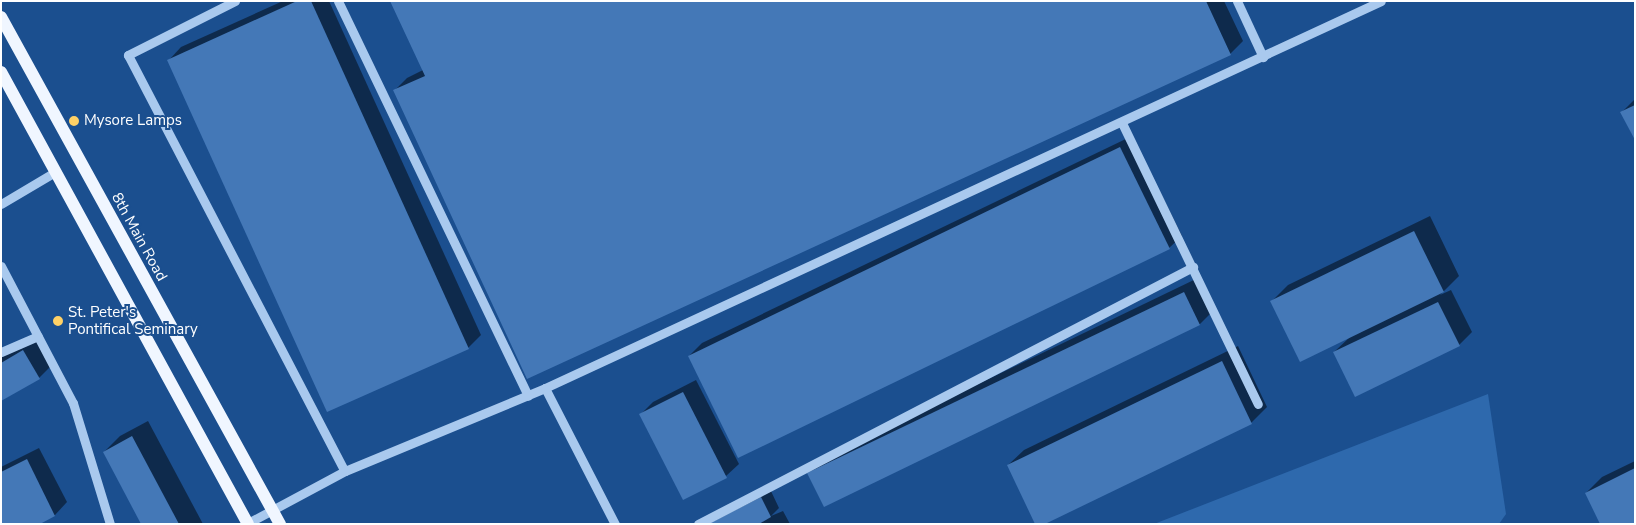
<!DOCTYPE html>
<style>
body{margin:0}
#map{position:relative;width:1636px;height:525px;overflow:hidden;background:#1b4f8f;font-family:"Nunito Sans",sans-serif}
div>[style]{position:absolute}
[style*='--x']{left:calc(var(--x)*1px);top:calc(var(--y)*1px);width:calc(var(--w)*1px);rotate:calc(var(--a)*1deg)}
.green>*{inset:0;background:#2e69ad}
.shadow>*{inset:0;background:#0007}
.building>*{inset:0;background:#4478b7}
.minor>*{height:9px;margin:-4.5px;padding:0 4.5px;transform-origin:4.5px;border-radius:4.5px;background:#a9c9ee}
.major>*{height:12px;margin:-6px;padding:0 6px;transform-origin:6px;border-radius:6px;background:#f0f6ff}
.dots>*{width:14px;height:14px;translate:-50% -50%;box-sizing:border-box;border:2px solid #1b4f8f;border-radius:50%}
span{translate:-50% -50%;white-space:nowrap;text-align:center;line-height:1.15;-webkit-text-stroke:4px #1b4f8f;paint-order:stroke}
.poi-label{font-size:15px;color:#fff}
.left{translate:0 -50%;text-align:left}
.street-label{font-size:15px;color:#fff}
.frame{position:absolute;inset:0;border:2px solid #fff;pointer-events:none}
</style>
<div id="map">
<div class="green">
<i style="clip-path:polygon(1488px 394px,1506px 514px,1499px 524px,1154px 524px)"></i>
</div>
<div class="shadow">
<i style="clip-path:polygon(283px 1px,329px 1px,481px 335px,468px 348px,169px 60px,181px 47px)"></i>
<i style="clip-path:polygon(391px 1px,1224px 1px,1243px 41px,1230px 54px,394px 91px,407px 78px,423px 70px)"></i>
<i style="clip-path:polygon(1635px 99px,1635px 137px,1622px 112px)"></i>
<i style="clip-path:polygon(1132px 136px,1182px 236px,1169px 248px,689px 356px,702px 343px)"></i>
<i style="clip-path:polygon(1430px 216px,1459px 276px,1440px 295px,1451px 290px,1472px 332px,1459px 345px,1334px 352px,1350px 337px,1272px 301px,1288px 285px)"></i>
<i style="clip-path:polygon(1200px 277px,1216px 308px,1200px 324px,825px 505px,809px 474px,825px 458px)"></i>
<i style="clip-path:polygon(40px 335px,55px 362px,39px 378px,1px 399px,1px 357px)"></i>
<i style="clip-path:polygon(1238px 346px,1267px 407px,1251px 423px,1042px 524px,1008px 465px,1024px 450px)"></i>
<i style="clip-path:polygon(696px 380px,739px 464px,726px 476px,641px 414px,653px 402px)"></i>
<i style="clip-path:polygon(148px 421px,203px 524px,143px 524px,104px 452px,120px 436px)"></i>
<i style="clip-path:polygon(39px 448px,67px 502px,55px 515px,37px 524px,1px 524px,1px 467px)"></i>
<i style="clip-path:polygon(1635px 461px,1635px 524px,1586px 493px,1602px 477px)"></i>
<i style="clip-path:polygon(770px 489px,779px 508px,771px 516px,783px 511px,790px 524px,707px 524px)"></i>
</div>
<div class="building">
<i style="clip-path:polygon(297px 1px,311px 1px,469px 349px,327px 412px,167px 60px)"></i>
<i style="clip-path:polygon(390px 1px,1206px 1px,1231px 55px,527px 379px,393px 90px,425px 76px)"></i>
<i style="clip-path:polygon(1635px 105px,1635px 140px,1620px 112px)"></i>
<i style="clip-path:polygon(1120px 147px,1170px 249px,738px 458px,688px 356px)"></i>
<i style="clip-path:polygon(1414px 231px,1444px 292px,1300px 362px,1270px 301px)"></i>
<i style="clip-path:polygon(1184px 292px,1200px 325px,824px 507px,807px 473px)"></i>
<i style="clip-path:polygon(1438px 302px,1460px 346px,1355px 397px,1333px 352px)"></i>
<i style="clip-path:polygon(23px 350px,40px 379px,1px 401px,1px 363px)"></i>
<i style="clip-path:polygon(1222px 361px,1252px 424px,1045px 524px,1035px 524px,1007px 465px)"></i>
<i style="clip-path:polygon(683px 392px,727px 478px,683px 500px,639px 414px)"></i>
<i style="clip-path:polygon(132px 436px,179px 524px,141px 524px,103px 452px)"></i>
<i style="clip-path:polygon(27px 459px,55px 516px,40px 524px,1px 524px,1px 472px)"></i>
<i style="clip-path:polygon(1635px 468px,1635px 524px,1600px 524px,1585px 493px)"></i>
<i style="clip-path:polygon(761px 497px,771px 517px,759px 524px,708px 524px)"></i>
</div>
<div class="minor">
<i style="--x:235;--y:1;--w:120;--a:153.2"></i>
<i style="--x:128;--y:55;--w:469;--a:62.5"></i>
<i style="--x:338;--y:1;--w:438;--a:64.3"></i>
<i style="--x:1237;--y:1;--w:62;--a:65.1"></i>
<i style="--x:1122;--y:123;--w:312;--a:64.2"></i>
<i style="--x:1;--y:204;--w:63;--a:-30.7"></i>
<i style="--x:1;--y:266;--w:155;--a:62.3"></i>
<i style="--x:73;--y:403;--w:127;--a:73"></i>
<i style="--x:1;--y:352;--w:40;--a:-23.4"></i>
<i style="--x:545;--y:388;--w:153;--a:62.8"></i>
<i style="--x:248;--y:523;--w:110;--a:-28.2"></i>
<i style="--x:345;--y:471;--w:217;--a:-22.5"></i>
<i style="--x:545;--y:388;--w:921;--a:-24.84"></i>
<i style="--x:698;--y:524;--w:558;--a:-27.44"></i>
</div>
<div class="major">
<i style="--x:1;--y:17;--w:579;--a:61.18"></i>
<i style="--x:1;--y:72;--w:515;--a:61.35"></i>
</div>
<div class="dots">
<i style="left:74px;top:121px;background:#ffd166"></i>
<i style="left:58px;top:321px;background:#ffd166"></i>
</div>
<div class="poi-label">
<span class="left" style="left:84px;top:121px">Mysore Lamps</span>
<span class="left" style="left:68px;top:321px">St. Peter's<br>Pontifical Seminary</span>
</div>
<div class="street-label">
<span style="left:139px;top:237px;rotate:61deg">8th Main Road</span>
</div>
<div class="frame"></div>
</div>
